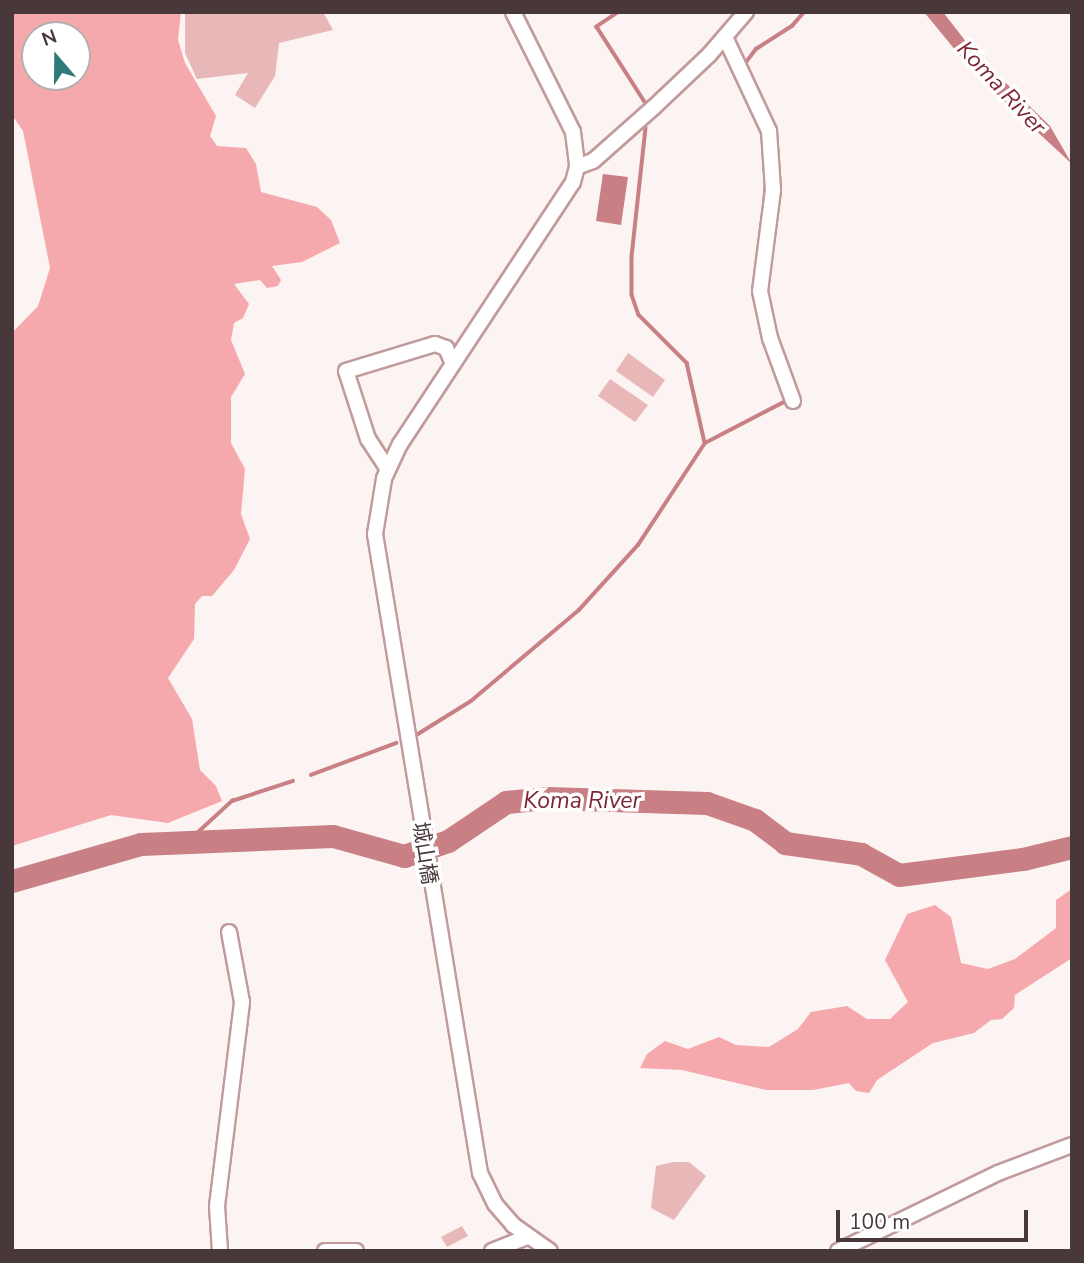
<!DOCTYPE html>
<meta charset="utf-8">
<style>
body{margin:0}
#map{position:relative;width:1084px;height:1263px;overflow:hidden;background:#fcf3f3;font-family:"Nunito Sans","Noto Sans JP",sans-serif}
div>[style]{position:absolute}
[style*='--x']{left:calc(var(--x)*1px);top:calc(var(--y)*1px);width:calc(var(--w)*1px);rotate:calc(var(--a)*1deg)}
.green>*{inset:0;background:#e8b8b9}
.forest>*{inset:0;background:#f6a9ad}
.water>*{inset:0;background:#c98084}
.stream>*{height:3.5px;margin:-1.75px;padding:0 1.75px;transform-origin:1.75px;border-radius:1.75px;background:#c98084}
.river>*{height:23px;margin:-11.5px;padding:0 11.5px;transform-origin:11.5px;border-radius:11.5px;background:#c98084}
.roads{filter:drop-shadow(2px 0 #c19b9c) drop-shadow(-2px 0 #c19b9c) drop-shadow(0 2px #c19b9c) drop-shadow(0 -2px #c19b9c)}
.minor>*{height:14px;margin:-7px;padding:0 7px;transform-origin:7px;border-radius:7px;background:#fff}
span{translate:-50% -50%;white-space:nowrap;text-align:center;line-height:1.15;-webkit-text-stroke:7px #fff;paint-order:stroke}
.street-label{font-size:21px;color:#483839}
.water-label{font-size:23px;color:#7d2632;font-style:italic}
.frame{position:absolute;inset:0;border:14px solid #483839;pointer-events:none}
.north{position:absolute;left:21px;top:21px;width:70px;height:70px;box-sizing:border-box;background:#fff;border:2px solid #b6afb0;border-radius:50%;rotate:340deg;font-size:19px;font-weight:700;line-height:28px;text-align:center;color:#483839}
.north::after{content:'';display:block;margin:auto;width:24px;height:32px;background:#307a7a;clip-path:polygon(50% 0,100% 100%,50% 72%,0 100%)}
.scale{position:absolute;left:836px;top:1210px;width:192px;height:32px;box-sizing:border-box;border:4px solid #483839;border-top:0;padding-left:9px;font-size:21px;line-height:24px;white-space:nowrap;color:#483839;-webkit-text-stroke:5px #fff;paint-order:stroke}
</style>
<div id="map">
<div class="green">
<i style="clip-path:polygon(185px 12px,323px 12px,333px 30px,279px 43px,275px 76px,255px 108px,235px 95px,248px 73px,197px 79px,185px 53px)"></i>
<i style="clip-path:polygon(628px 353px,665px 380px,653px 397px,616px 371px)"></i>
<i style="clip-path:polygon(610px 379px,648px 405px,635px 422px,598px 396px)"></i>
<i style="clip-path:polygon(673px 1162px,689px 1162px,706px 1176px,674px 1220px,651px 1208px,656px 1166px)"></i>
<i style="clip-path:polygon(462px 1226px,468px 1236px,447px 1247px,441px 1237px)"></i>
</div>
<div class="forest">
<i style="clip-path:polygon(evenodd,12px 12px,181px 12px,178px 40px,185px 63px,216px 116px,210px 136px,217px 146px,246px 148px,256px 164px,261px 192px,317px 207px,331px 220px,340px 243px,302px 262px,272px 266px,281px 280px,278px 286px,267px 288px,260px 280px,234px 284px,249px 304px,243px 318px,234px 323px,231px 340px,245px 374px,231px 397px,231px 443px,245px 469px,241px 514px,250px 539px,234px 570px,212px 596px,202px 596px,195px 604px,194px 639px,168px 678px,192px 719px,200px 770px,216px 786px,222px 801px,168px 823px,111px 815px,12px 846px,12px 333px,38px 306px,50px 268px,23px 131px,12px 115px,12px 12px,35px 35px,77px 35px,77px 77px,35px 77px,35px 35px)"></i>
<i style="clip-path:polygon(1072px 889px,1072px 958px,1015px 995px,1014px 1008px,1002px 1019px,991px 1020px,974px 1033px,933px 1043px,877px 1080px,869px 1093px,856px 1091px,849px 1083px,813px 1090px,766px 1090px,682px 1070px,640px 1068px,647px 1054px,665px 1041px,688px 1049px,719px 1037px,736px 1045px,769px 1047px,798px 1029px,811px 1012px,847px 1006px,867px 1019px,890px 1019px,908px 1002px,885px 960px,907px 914px,935px 905px,951px 917px,961px 963px,988px 969px,1015px 959px,1056px 928px,1056px 900px)"></i>
</div>
<div class="water">
<i style="clip-path:polygon(924px 12px,943px 12px,974px 52px,1050px 126px,1072px 164px,974px 73px)"></i>
<i style="clip-path:polygon(603px 174px,628px 177px,621px 225px,596px 221px)"></i>
</div>
<div class="stream">
<i style="--x:619;--y:12;--w:27;--a:146"></i>
<i style="--x:597;--y:27;--w:89;--a:57.4"></i>
<i style="--x:744;--y:65;--w:20;--a:-53"></i>
<i style="--x:756;--y:49;--w:43;--a:-32.6"></i>
<i style="--x:792;--y:26;--w:18;--a:-49"></i>
<i style="--x:646;--y:128;--w:129;--a:96.2"></i>
<i style="--x:632;--y:256;--w:39;--a:90"></i>
<i style="--x:632;--y:295;--w:21;--a:71"></i>
<i style="--x:639;--y:315;--w:68;--a:45"></i>
<i style="--x:687;--y:363;--w:82;--a:77.3"></i>
<i style="--x:764;--y:207;--w:28;--a:-86"></i>
<i style="--x:754;--y:290;--w:55;--a:78.5"></i>
<i style="--x:418;--y:734;--w:62;--a:-31.9"></i>
<i style="--x:471;--y:701;--w:141;--a:-40.1"></i>
<i style="--x:579;--y:610;--w:88;--a:-47.8"></i>
<i style="--x:638;--y:545;--w:122;--a:-56.7"></i>
<i style="--x:705;--y:443;--w:91;--a:-27.4"></i>
<i style="--x:311;--y:775;--w:91;--a:-20.6"></i>
<i style="--x:185;--y:844;--w:64;--a:-42.5"></i>
<i style="--x:232;--y:801;--w:64;--a:-18.2"></i>
</div>
<div class="river">
<i style="--x:12;--y:881;--w:134;--a:-16"></i>
<i style="--x:141;--y:844;--w:192;--a:-2.4"></i>
<i style="--x:333;--y:836;--w:74;--a:15.7"></i>
<i style="--x:404;--y:856;--w:46;--a:-18.8"></i>
<i style="--x:448;--y:841;--w:70;--a:-33.9"></i>
<i style="--x:506;--y:802;--w:41;--a:-5.6"></i>
<i style="--x:547;--y:798;--w:160;--a:1.8"></i>
<i style="--x:707;--y:803;--w:51;--a:19.5"></i>
<i style="--x:755;--y:820;--w:38;--a:37"></i>
<i style="--x:785;--y:843;--w:77;--a:8.2"></i>
<i style="--x:861;--y:854;--w:43;--a:28.9"></i>
<i style="--x:899;--y:875;--w:125;--a:-7.4"></i>
<i style="--x:1023;--y:859;--w:50;--a:-13.8"></i>
</div>
<div class="roads">
<div class="minor">
<i style="--x:513;--y:12;--w:134;--a:63.4"></i>
<i style="--x:573;--y:132;--w:35;--a:83"></i>
<i style="--x:577;--y:167;--w:16;--a:105"></i>
<i style="--x:573;--y:182;--w:314;--a:123.4"></i>
<i style="--x:400;--y:444;--w:38;--a:115"></i>
<i style="--x:384;--y:479;--w:56;--a:99.3"></i>
<i style="--x:375;--y:534;--w:648;--a:80.67"></i>
<i style="--x:480;--y:1173;--w:34;--a:64"></i>
<i style="--x:495;--y:1204;--w:28;--a:49"></i>
<i style="--x:513;--y:1225;--w:45;--a:35.1"></i>
<i style="--x:725;--y:37;--w:104;--a:64.9"></i>
<i style="--x:769;--y:131;--w:59;--a:86.1"></i>
<i style="--x:773;--y:190;--w:102;--a:97.3"></i>
<i style="--x:760;--y:291;--w:48;--a:78"></i>
<i style="--x:770;--y:338;--w:67;--a:69.9"></i>
<i style="--x:577;--y:167;--w:17;--a:-21"></i>
<i style="--x:593;--y:161;--w:81;--a:-41.5"></i>
<i style="--x:654;--y:107;--w:76;--a:-43.4"></i>
<i style="--x:709;--y:55;--w:57;--a:-49.3"></i>
<i style="--x:387;--y:468;--w:35;--a:-123"></i>
<i style="--x:368;--y:439;--w:71;--a:-107.9"></i>
<i style="--x:346;--y:371;--w:93;--a:-16.9"></i>
<i style="--x:435;--y:344;--w:12;--a:20"></i>
<i style="--x:446;--y:348;--w:17;--a:66"></i>
<i style="--x:220;--y:1251;--w:45;--a:-93.8"></i>
<i style="--x:217;--y:1206;--w:206;--a:-83"></i>
<i style="--x:242;--y:1002;--w:71;--a:-100.5"></i>
<i style="--x:325;--y:1251;--w:31;--a:0"></i>
<i style="--x:492;--y:1251;--w:37;--a:-22"></i>
<i style="--x:838;--y:1251;--w:178;--a:-26"></i>
<i style="--x:998;--y:1173;--w:79;--a:-20.7"></i>
</div>
</div>
<div class="street-label">
<span style="left:425px;top:853px;rotate:81deg">城山橋</span>
</div>
<div class="water-label">
<span style="left:1001px;top:88px;rotate:47deg">Koma River</span>
<span style="left:582px;top:801px">Koma River</span>
</div>
<div class="frame"></div>
<div class="north">N</div>
<div class="scale">100 m</div>
</div>
